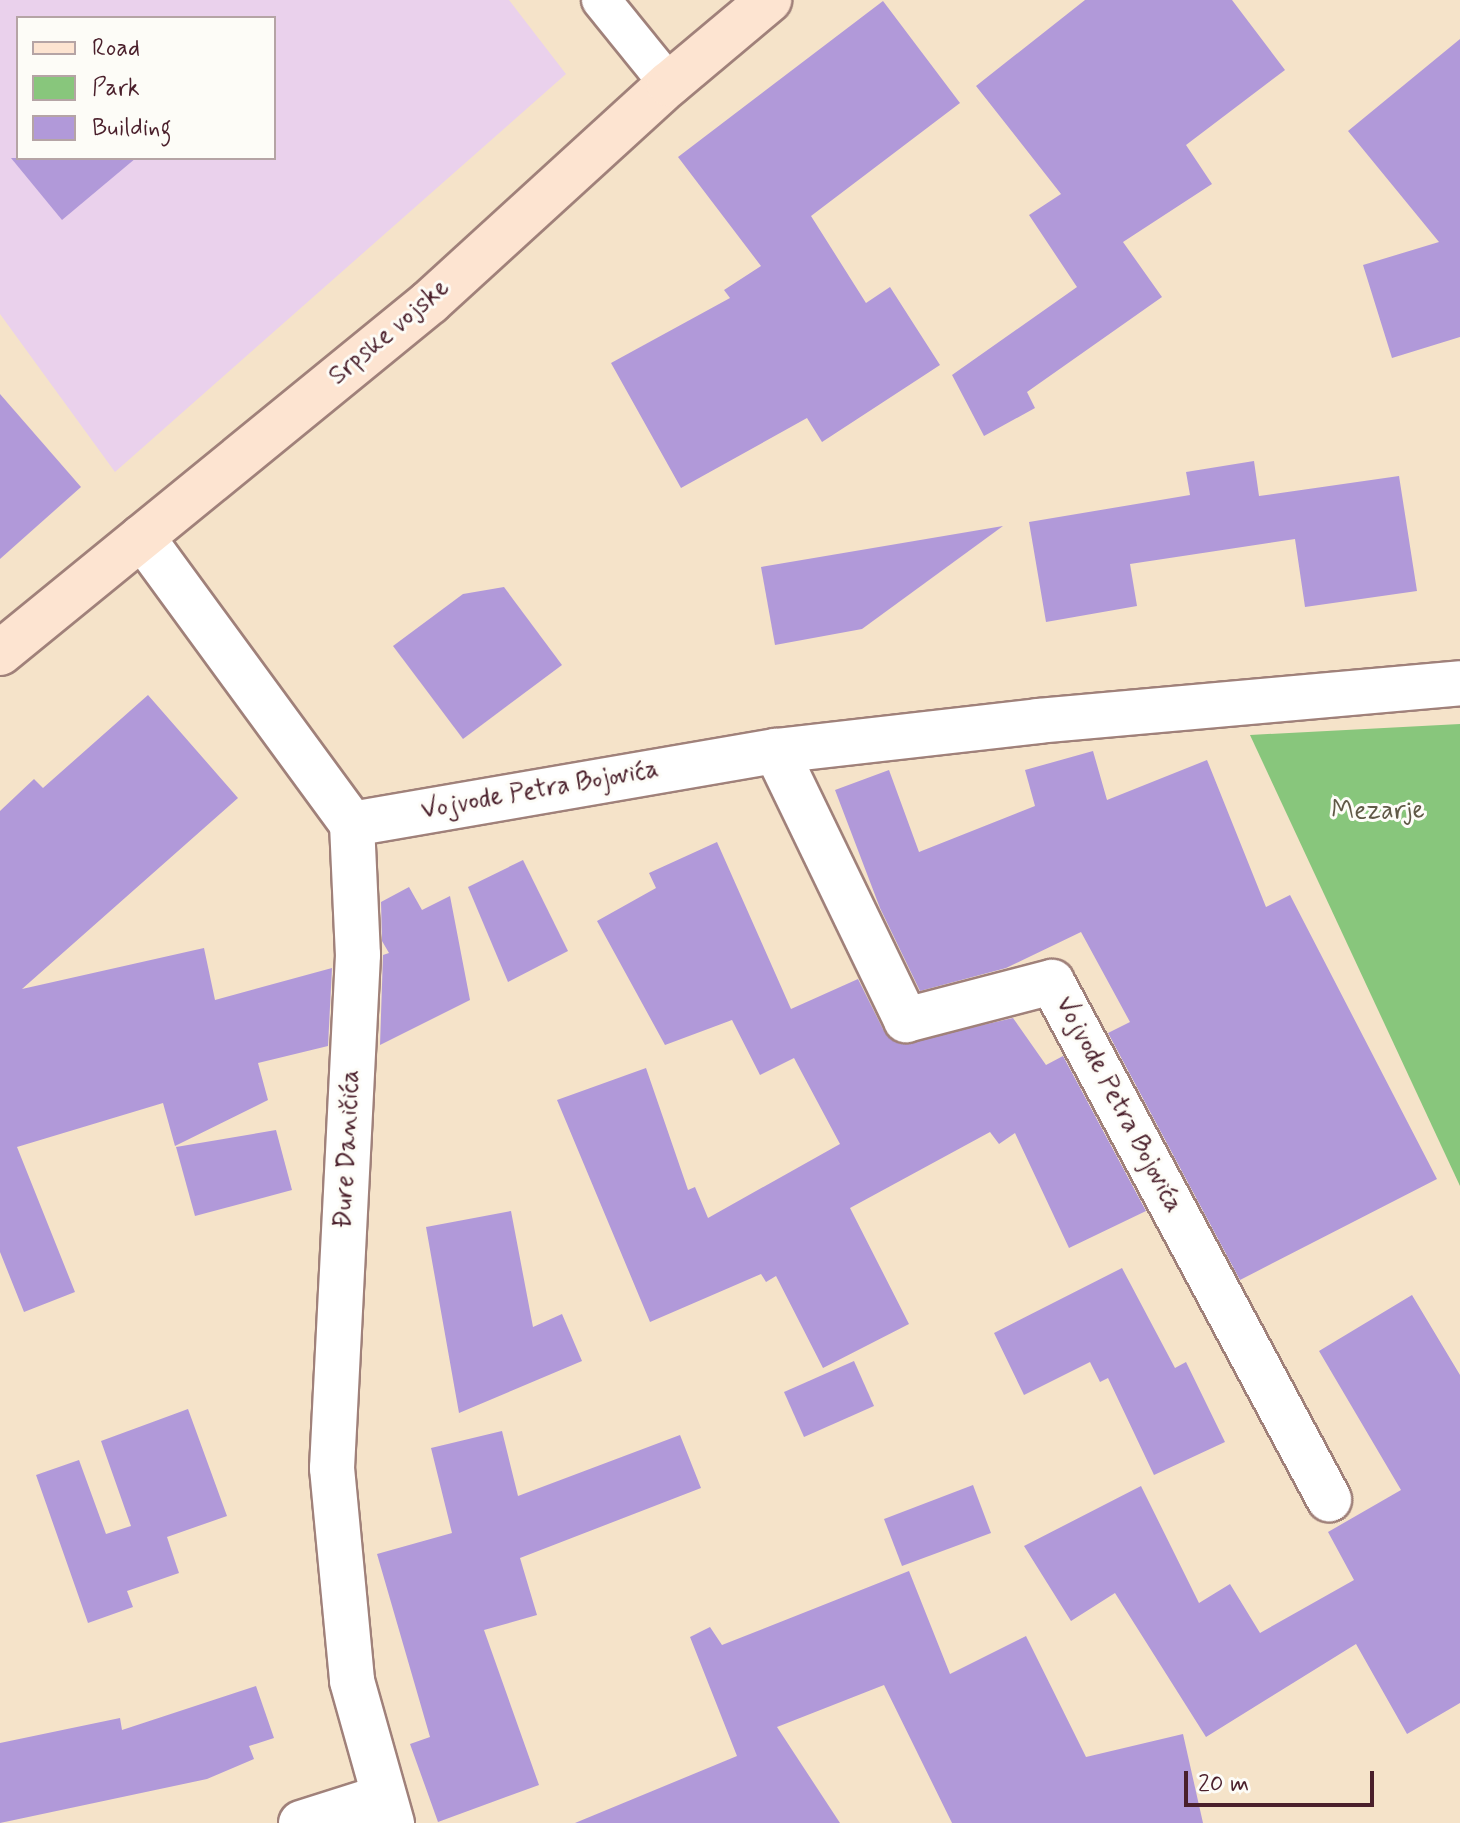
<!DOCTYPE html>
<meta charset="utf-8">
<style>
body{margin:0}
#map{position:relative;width:1460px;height:1823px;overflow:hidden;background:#f5e3c9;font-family:Mynerve,sans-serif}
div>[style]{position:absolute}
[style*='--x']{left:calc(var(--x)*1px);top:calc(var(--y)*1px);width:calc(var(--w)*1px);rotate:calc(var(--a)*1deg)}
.built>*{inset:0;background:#ead1ec}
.green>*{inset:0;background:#88c67c}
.building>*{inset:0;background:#b199d9}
.roads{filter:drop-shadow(2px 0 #a0817a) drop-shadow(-2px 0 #a0817a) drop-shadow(0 2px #a0817a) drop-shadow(0 -2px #a0817a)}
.service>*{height:38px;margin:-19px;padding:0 19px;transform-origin:19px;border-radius:19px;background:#fff}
.minor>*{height:44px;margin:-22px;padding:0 22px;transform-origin:22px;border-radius:22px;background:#fff}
.tertiary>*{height:44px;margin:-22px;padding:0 22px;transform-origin:22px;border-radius:22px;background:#fff}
.secondary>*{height:44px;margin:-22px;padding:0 22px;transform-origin:22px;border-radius:22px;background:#fde4d1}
span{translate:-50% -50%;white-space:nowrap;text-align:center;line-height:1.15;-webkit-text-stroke:6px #fdfcf7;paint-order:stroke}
.street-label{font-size:26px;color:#4a1f2b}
.park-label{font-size:26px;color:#605947}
.legend{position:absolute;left:16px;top:16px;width:260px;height:144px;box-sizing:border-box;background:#fdfcf7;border:2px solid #b5a4a5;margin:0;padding:10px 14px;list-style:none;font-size:24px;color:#4a1f2b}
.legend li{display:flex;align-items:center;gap:16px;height:40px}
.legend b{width:40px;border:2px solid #b5a4a5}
.scale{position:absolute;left:1184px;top:1771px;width:190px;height:36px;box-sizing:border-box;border:4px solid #4a1f2b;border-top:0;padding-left:10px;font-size:24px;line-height:28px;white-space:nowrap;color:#4a1f2b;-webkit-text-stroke:6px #fdfcf7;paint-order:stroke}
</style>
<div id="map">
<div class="built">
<i style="clip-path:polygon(evenodd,0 0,509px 0,566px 74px,115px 472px,0 314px,0 0,18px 18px,274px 18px,274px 158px,18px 158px,18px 18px)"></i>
</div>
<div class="green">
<i style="clip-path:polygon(1460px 724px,1460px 1186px,1250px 735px)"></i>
</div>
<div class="building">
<i style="clip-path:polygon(1085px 0,1232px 0,1285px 70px,1186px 145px,1212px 184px,1123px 242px,1162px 297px,1027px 392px,1035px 408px,984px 436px,952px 375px,1077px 287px,1029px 215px,1061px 194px,976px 86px)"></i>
<i style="clip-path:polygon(883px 1px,960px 103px,811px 216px,866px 303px,890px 287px,940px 365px,822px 442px,807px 418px,681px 488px,611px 363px,730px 298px,724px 290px,761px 266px,678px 157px)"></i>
<i style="clip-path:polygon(1460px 39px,1460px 337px,1392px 358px,1363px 265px,1439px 242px,1348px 131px)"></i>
<i style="clip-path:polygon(11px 158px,136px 158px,62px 220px)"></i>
<i style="clip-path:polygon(0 394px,81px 487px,0 559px)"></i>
<i style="clip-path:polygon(1254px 461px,1259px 496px,1399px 476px,1417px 591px,1305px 607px,1295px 539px,1130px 564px,1137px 606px,1046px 622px,1029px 522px,1190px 495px,1186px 472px)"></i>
<i style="clip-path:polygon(1003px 526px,862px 629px,775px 645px,761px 567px)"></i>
<i style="clip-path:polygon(504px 587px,562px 665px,463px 739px,393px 646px,463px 594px)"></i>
<i style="clip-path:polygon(148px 695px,238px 798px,22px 989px,204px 948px,215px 1000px,332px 968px,328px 1046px,258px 1063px,268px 1100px,175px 1146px,163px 1103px,17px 1147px,75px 1292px,24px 1312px,0 1252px,0 811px,34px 779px,43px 788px)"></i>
<i style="clip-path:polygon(1093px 751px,1107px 800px,1207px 760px,1266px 907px,1290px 895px,1437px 1179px,1240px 1280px,1108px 1033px,1130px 1022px,1081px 932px,1006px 968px,920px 991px,880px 908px,835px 790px,889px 770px,919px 852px,1035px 806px,1025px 770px)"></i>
<i style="clip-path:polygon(717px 842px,791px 1009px,858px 979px,884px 1031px,900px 1044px,1013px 1018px,1046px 1065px,1063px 1056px,1146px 1211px,1069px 1248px,1015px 1133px,999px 1144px,990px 1132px,850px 1208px,909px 1324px,823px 1368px,776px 1276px,766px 1282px,761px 1274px,650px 1322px,557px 1100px,646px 1068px,688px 1190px,695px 1187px,708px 1218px,840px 1144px,794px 1058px,760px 1075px,732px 1020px,665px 1045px,597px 921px,656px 888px,649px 873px)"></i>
<i style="clip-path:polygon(523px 860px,568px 951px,508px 982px,468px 887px)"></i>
<i style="clip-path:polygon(409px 887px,422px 910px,450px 896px,470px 1000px,380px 1045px,383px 955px,389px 953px,382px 941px,381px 902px)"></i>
<i style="clip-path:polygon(276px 1130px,292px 1190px,195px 1216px,176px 1147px)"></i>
<i style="clip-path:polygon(511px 1211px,533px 1327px,562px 1314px,582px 1361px,459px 1413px,426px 1227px)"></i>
<i style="clip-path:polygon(1122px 1268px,1175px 1368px,1186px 1362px,1225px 1442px,1154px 1475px,1108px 1378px,1100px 1382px,1090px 1362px,1024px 1395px,994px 1333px)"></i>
<i style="clip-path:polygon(1412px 1295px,1460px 1375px,1460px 1703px,1407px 1734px,1356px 1644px,1206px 1737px,1115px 1593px,1071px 1621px,1024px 1546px,1141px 1486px,1199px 1603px,1230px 1584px,1260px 1633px,1354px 1580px,1328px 1532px,1401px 1490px,1319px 1351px)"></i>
<i style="clip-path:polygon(854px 1361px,874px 1406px,804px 1437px,784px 1392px)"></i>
<i style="clip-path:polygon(188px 1409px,227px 1516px,167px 1537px,179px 1573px,127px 1591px,133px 1607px,88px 1623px,36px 1475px,79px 1460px,106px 1534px,131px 1526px,101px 1441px)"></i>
<i style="clip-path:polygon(502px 1431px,518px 1496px,680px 1435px,701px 1488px,520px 1558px,537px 1615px,484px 1630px,539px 1785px,438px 1822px,410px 1744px,430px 1737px,377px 1554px,452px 1533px,431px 1448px)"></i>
<i style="clip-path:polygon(973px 1485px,991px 1533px,902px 1566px,884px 1519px)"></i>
<i style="clip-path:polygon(909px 1571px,950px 1674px,1026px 1636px,1086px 1757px,1183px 1734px,1203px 1823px,952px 1823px,884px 1685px,777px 1727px,840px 1823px,575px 1823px,737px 1756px,690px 1637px,710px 1627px,722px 1645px)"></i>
<i style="clip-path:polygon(256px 1686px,274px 1738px,249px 1746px,254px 1759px,207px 1779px,0 1823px,0 1743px,120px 1718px,122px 1730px)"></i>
</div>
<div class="roads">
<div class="service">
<i style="--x:601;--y:0;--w:108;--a:51"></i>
</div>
<div class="minor">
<i style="--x:776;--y:751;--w:299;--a:64.2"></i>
<i style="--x:906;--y:1020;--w:151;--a:-14.6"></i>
<i style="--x:1052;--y:982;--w:587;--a:61.82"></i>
<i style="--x:352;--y:824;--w:131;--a:87.4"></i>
<i style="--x:358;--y:955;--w:514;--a:92.9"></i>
<i style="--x:332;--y:1468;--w:214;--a:84.6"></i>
<i style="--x:352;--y:1681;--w:148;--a:74.3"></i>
<i style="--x:301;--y:1823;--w:86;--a:-17.6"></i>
</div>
<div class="tertiary">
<i style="--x:142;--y:537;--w:356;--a:53.8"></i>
<i style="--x:352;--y:824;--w:430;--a:-9.8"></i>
<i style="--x:776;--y:751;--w:264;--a:-6.5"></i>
<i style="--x:1038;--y:721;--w:424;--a:-5.1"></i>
</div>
<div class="secondary">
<i style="--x:0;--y:653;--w:555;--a:-39.22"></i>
<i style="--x:430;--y:302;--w:323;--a:-42.4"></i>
<i style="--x:669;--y:84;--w:131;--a:-40"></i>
</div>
</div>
<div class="street-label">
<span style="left:390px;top:333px;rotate:-40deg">Srpske vojske</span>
<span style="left:540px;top:791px;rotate:-10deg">Vojvode Petra Bojovića</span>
<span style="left:1118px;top:1105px;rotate:62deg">Vojvode Petra Bojovića</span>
<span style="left:348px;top:1149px;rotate:-87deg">Đure Daničića</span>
</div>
<div class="park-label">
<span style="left:1378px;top:812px">Mezarje</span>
</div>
<ul class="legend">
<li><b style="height:10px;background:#fde4d1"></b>Road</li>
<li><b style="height:22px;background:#88c67c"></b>Park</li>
<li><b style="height:22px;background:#b199d9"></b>Building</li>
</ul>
<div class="scale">20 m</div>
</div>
